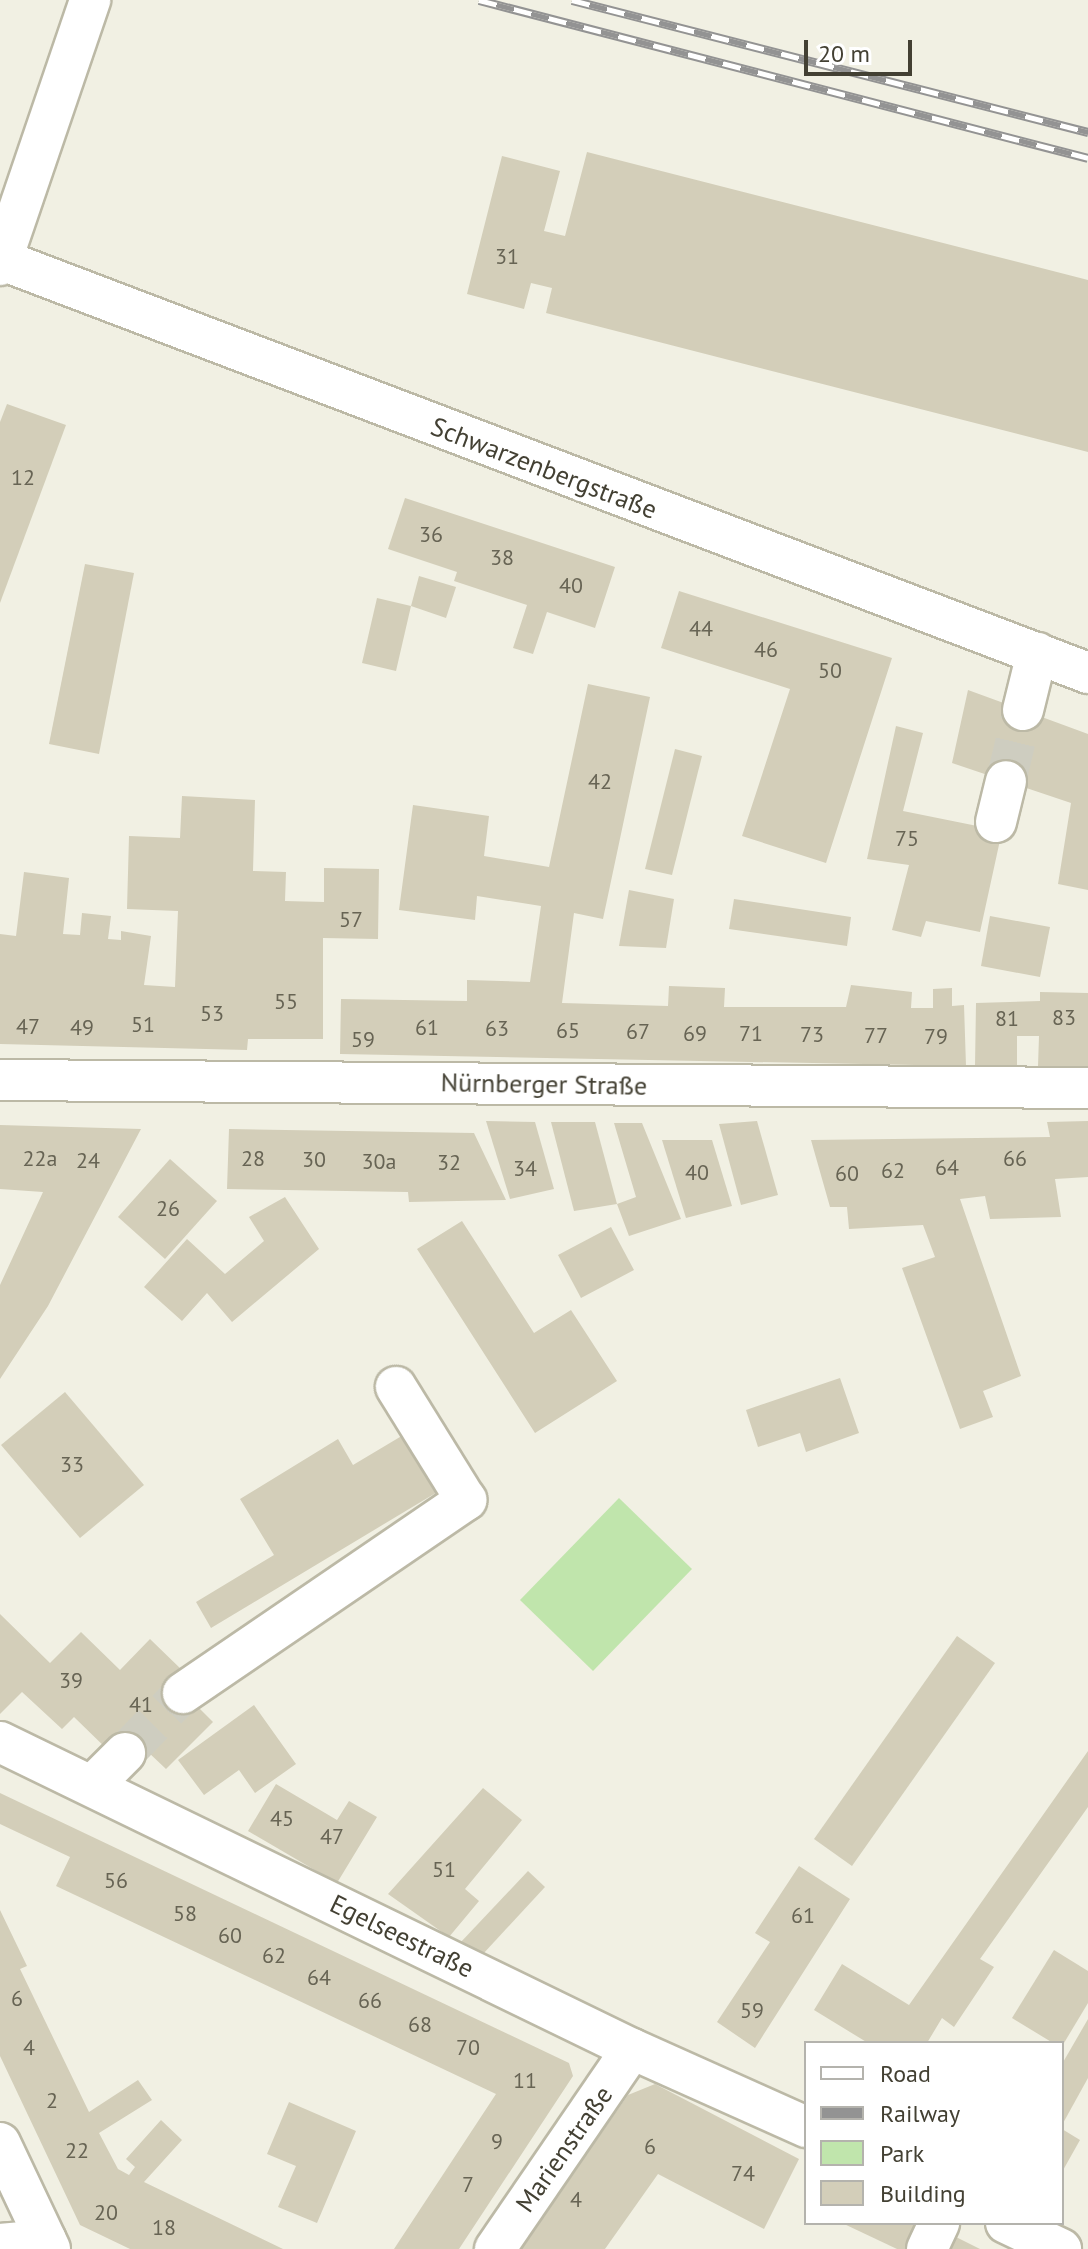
<!DOCTYPE html>
<meta charset="utf-8">
<style>
body{margin:0}
#map{position:relative;width:1088px;height:2249px;overflow:hidden;background:#f1f0e3;font-family:"PT Sans",sans-serif}
div>[style]{position:absolute}
[style*='--x']{left:calc(var(--x)*1px);top:calc(var(--y)*1px);width:calc(var(--w)*1px);rotate:calc(var(--a)*1deg)}
.green>*{inset:0;background:#c0e5ac}
.building>*{inset:0;background:#d3ceb9}
.minor-tunnel>*{height:40px;margin-top:-20px;transform-origin:0;background:repeating-linear-gradient(90deg,#cecdc0 0 40px,transparent 0 60px)}
.roads{filter:drop-shadow(2px 0 #bcb9a6) drop-shadow(-2px 0 #bcb9a6) drop-shadow(0 2px #bcb9a6) drop-shadow(0 -2px #bcb9a6)}
.minor>*{height:40px;margin:-20px;padding:0 20px;transform-origin:20px;border-radius:20px;background:#fff}
.rail>*{height:9px;margin-top:-4.5px;transform-origin:0;background:repeating-linear-gradient(90deg,#fff 0 18px,#939393 0 36px);box-sizing:border-box;border-block:2px solid #939393}
span{translate:-50% -50%;white-space:nowrap;text-align:center;line-height:1.15;-webkit-text-stroke:8px #fff;paint-order:stroke}
.number-label{font-size:22px;color:#676454}
.number-label span{-webkit-text-stroke-width:0}
.street-label{font-size:26px;color:#434033}
.legend{position:absolute;left:804px;top:2041px;width:260px;height:184px;box-sizing:border-box;background:#fff;border:2px solid #b4b3ad;margin:0;padding:10px 14px;list-style:none;font-size:24px;color:#434033}
.legend li{display:flex;align-items:center;gap:16px;height:40px}
.legend b{width:40px;border:2px solid #b4b3ad}
.scale{position:absolute;left:804px;top:40px;width:108px;height:36px;box-sizing:border-box;border:4px solid #434033;border-top:0;padding-left:10px;font-size:24px;line-height:28px;white-space:nowrap;color:#434033;-webkit-text-stroke:6px #fff;paint-order:stroke}
</style>
<div id="map">
<div class="green">
<i style="clip-path:polygon(619px 1498px,692px 1569px,593px 1671px,520px 1600px)"></i>
</div>
<div class="building">
<i style="clip-path:polygon(587px 152px,1088px 280px,1088px 452px,546px 313px,552px 288px,531px 283px,524px 309px,467px 294px,502px 156px,560px 171px,544px 231px,565px 236px)"></i>
<i style="clip-path:polygon(7px 404px,66px 425px,0 603px,0 422px)"></i>
<i style="clip-path:polygon(405px 498px,615px 567px,595px 628px,547px 612px,533px 654px,513px 648px,527px 605px,454px 581px,457px 572px,388px 549px)"></i>
<i style="clip-path:polygon(85px 564px,134px 573px,99px 754px,49px 744px)"></i>
<i style="clip-path:polygon(419px 576px,456px 587px,446px 618px,411px 606px)"></i>
<i style="clip-path:polygon(679px 591px,892px 658px,826px 863px,742px 836px,790px 689px,661px 648px)"></i>
<i style="clip-path:polygon(377px 598px,411px 606px,396px 671px,362px 663px)"></i>
<i style="clip-path:polygon(588px 684px,650px 697px,603px 919px,574px 913px,562px 1003px,668px 1006px,669px 986px,725px 988px,724px 1007px,846px 1007px,851px 985px,912px 992px,911px 1008px,933px 1008px,933px 989px,952px 988px,952px 1006px,964px 1005px,966px 1066px,340px 1054px,341px 999px,467px 1001px,467px 980px,530px 982px,541px 906px,477px 896px,475px 920px,399px 910px,413px 805px,489px 816px,484px 856px,549px 867px)"></i>
<i style="clip-path:polygon(968px 690px,1088px 734px,1088px 890px,1058px 884px,1071px 803px,952px 763px)"></i>
<i style="clip-path:polygon(896px 726px,923px 733px,903px 811px,1002px 831px,980px 932px,926px 921px,921px 937px,892px 930px,909px 865px,867px 859px)"></i>
<i style="clip-path:polygon(675px 749px,702px 756px,672px 875px,645px 869px)"></i>
<i style="clip-path:polygon(182px 796px,255px 800px,253px 871px,286px 872px,285px 901px,324px 902px,324px 868px,379px 869px,378px 939px,323px 938px,323px 1039px,248px 1039px,247px 1050px,0 1044px,0 934px,16px 936px,24px 872px,69px 878px,63px 934px,80px 935px,82px 913px,111px 916px,108px 939px,121px 940px,121px 931px,151px 936px,144px 985px,175px 987px,178px 911px,127px 909px,129px 836px,180px 838px)"></i>
<i style="clip-path:polygon(629px 890px,674px 899px,666px 948px,619px 946px)"></i>
<i style="clip-path:polygon(734px 899px,851px 917px,847px 946px,729px 929px)"></i>
<i style="clip-path:polygon(990px 916px,1050px 927px,1040px 977px,981px 966px)"></i>
<i style="clip-path:polygon(1040px 992px,1088px 993px,1088px 1067px,1038px 1066px,1039px 1036px,1017px 1036px,1017px 1067px,975px 1066px,976px 1003px,1040px 1001px)"></i>
<i style="clip-path:polygon(486px 1121px,535px 1122px,554px 1189px,510px 1199px)"></i>
<i style="clip-path:polygon(757px 1121px,778px 1195px,741px 1205px,719px 1124px)"></i>
<i style="clip-path:polygon(1088px 1121px,1088px 1177px,1055px 1179px,1061px 1217px,990px 1219px,985px 1196px,960px 1199px,1021px 1376px,983px 1391px,993px 1417px,960px 1429px,902px 1268px,935px 1257px,923px 1225px,849px 1229px,847px 1207px,830px 1207px,811px 1140px,1050px 1137px,1047px 1122px)"></i>
<i style="clip-path:polygon(551px 1122px,595px 1122px,617px 1204px,574px 1211px)"></i>
<i style="clip-path:polygon(614px 1123px,642px 1123px,681px 1219px,629px 1236px,617px 1204px,636px 1197px)"></i>
<i style="clip-path:polygon(0 1125px,141px 1129px,48px 1306px,0 1379px,0 1285px,43px 1192px,0 1189px)"></i>
<i style="clip-path:polygon(229px 1129px,474px 1133px,506px 1200px,409px 1202px,408px 1192px,227px 1189px)"></i>
<i style="clip-path:polygon(662px 1140px,712px 1140px,732px 1206px,686px 1218px)"></i>
<i style="clip-path:polygon(170px 1159px,217px 1201px,165px 1259px,118px 1217px)"></i>
<i style="clip-path:polygon(285px 1197px,319px 1249px,232px 1322px,207px 1293px,182px 1321px,144px 1287px,187px 1239px,225px 1274px,264px 1241px,249px 1217px)"></i>
<i style="clip-path:polygon(462px 1221px,534px 1333px,571px 1310px,617px 1381px,535px 1433px,417px 1249px)"></i>
<i style="clip-path:polygon(611px 1227px,634px 1270px,581px 1298px,558px 1255px)"></i>
<i style="clip-path:polygon(840px 1378px,859px 1433px,806px 1452px,800px 1433px,758px 1447px,746px 1410px)"></i>
<i style="clip-path:polygon(65px 1392px,144px 1485px,80px 1538px,1px 1445px)"></i>
<i style="clip-path:polygon(410px 1431px,444px 1488px,211px 1628px,196px 1602px,274px 1555px,240px 1499px,338px 1439px,353px 1465px)"></i>
<i style="clip-path:polygon(0 1614px,50px 1663px,81px 1632px,120px 1670px,150px 1639px,184px 1672px,174px 1683px,213px 1722px,166px 1769px,147px 1751px,135px 1764px,112px 1754px,74px 1717px,62px 1729px,22px 1692px,0 1714px)"></i>
<i style="clip-path:polygon(957px 1636px,995px 1663px,852px 1866px,814px 1839px)"></i>
<i style="clip-path:polygon(254px 1705px,296px 1764px,255px 1793px,239px 1770px,204px 1795px,178px 1760px)"></i>
<i style="clip-path:polygon(1088px 1751px,1088px 1807px,980px 1959px,994px 1967px,954px 2027px,942px 2018px,927px 2043px,868px 2043px,814px 2010px,842px 1964px,909px 2005px)"></i>
<i style="clip-path:polygon(276px 1784px,337px 1820px,349px 1801px,377px 1817px,337px 1883px,248px 1831px)"></i>
<i style="clip-path:polygon(483px 1788px,522px 1820px,465px 1889px,479px 1901px,449px 1937px,388px 1894px)"></i>
<i style="clip-path:polygon(0 1793px,569px 2063px,573px 2076px,459px 2249px,394px 2249px,496px 2094px,56px 1886px,70px 1857px,0 1824px)"></i>
<i style="clip-path:polygon(799px 1866px,850px 1899px,755px 2048px,717px 2022px,770px 1942px,755px 1933px)"></i>
<i style="clip-path:polygon(528px 1871px,545px 1887px,483px 1954px,460px 1943px)"></i>
<i style="clip-path:polygon(0 1910px,27px 1966px,20px 1969px,89px 2112px,138px 2080px,152px 2100px,99px 2133px,118px 2169px,129px 2175px,135px 2167px,126px 2159px,161px 2120px,182px 2140px,144px 2182px,283px 2249px,130px 2249px,80px 2225px,0 2056px)"></i>
<i style="clip-path:polygon(1054px 1950px,1088px 1971px,1088px 2003px,1064px 2043px,1053px 2043px,1012px 2018px)"></i>
<i style="clip-path:polygon(1088px 2019px,1088px 2078px,1062px 2125px,1062px 2064px)"></i>
<i style="clip-path:polygon(655px 2084px,799px 2159px,764px 2229px,658px 2174px,605px 2249px,519px 2249px,628px 2095px)"></i>
<i style="clip-path:polygon(289px 2102px,356px 2131px,317px 2223px,278px 2207px,296px 2166px,267px 2154px)"></i>
<i style="clip-path:polygon(1062px 2129px,1080px 2140px,1062px 2172px)"></i>
<i style="clip-path:polygon(842px 2223px,921px 2223px,908px 2249px,897px 2249px)"></i>
<i style="clip-path:polygon(946px 2232px,980px 2249px,938px 2249px)"></i>
</div>
<div class="minor-tunnel">
<i style="--x:1006;--y:781;--w:73;--a:-76.5"></i>
<i style="--x:125;--y:1753;--w:83;--a:-46"></i>
</div>
<div class="roads">
<div class="minor">
<i style="--x:2;--y:260;--w:1162;--a:20.82"></i>
<i style="--x:0;--y:265;--w:280;--a:-71.2"></i>
<i style="--x:1023;--y:710;--w:59;--a:-76.2"></i>
<i style="--x:996;--y:822;--w:42;--a:-76.3"></i>
<i style="--x:0;--y:1080;--w:1088;--a:0.42"></i>
<i style="--x:183;--y:1693;--w:343;--a:-34.3"></i>
<i style="--x:466;--y:1500;--w:133;--a:-121.8"></i>
<i style="--x:0;--y:1742;--w:703;--a:25.91"></i>
<i style="--x:632;--y:2049;--w:191;--a:24.1"></i>
<i style="--x:94;--y:1784;--w:44;--a:-45"></i>
<i style="--x:0;--y:2143;--w:117;--a:64.7"></i>
<i style="--x:1006;--y:2223;--w:61;--a:25.3"></i>
<i style="--x:0;--y:2244;--w:46;--a:-5"></i>
<i style="--x:495;--y:2249;--w:242;--a:-55.6"></i>
<i style="--x:927;--y:2249;--w:29;--a:-65"></i>
</div>
</div>
<div class="rail">
<i style="--x:479;--y:0;--w:629;--a:14.54"></i>
<i style="--x:572;--y:0;--w:533;--a:14.35"></i>
</div>
<div class="number-label">
<span style="left:507px;top:257px">31</span>
<span style="left:23px;top:478px">12</span>
<span style="left:431px;top:535px">36</span>
<span style="left:502px;top:558px">38</span>
<span style="left:571px;top:586px">40</span>
<span style="left:701px;top:629px">44</span>
<span style="left:766px;top:650px">46</span>
<span style="left:830px;top:671px">50</span>
<span style="left:600px;top:782px">42</span>
<span style="left:907px;top:839px">75</span>
<span style="left:351px;top:920px">57</span>
<span style="left:286px;top:1002px">55</span>
<span style="left:212px;top:1014px">53</span>
<span style="left:1064px;top:1018px">83</span>
<span style="left:1007px;top:1019px">81</span>
<span style="left:143px;top:1025px">51</span>
<span style="left:28px;top:1027px">47</span>
<span style="left:82px;top:1028px">49</span>
<span style="left:427px;top:1028px">61</span>
<span style="left:497px;top:1029px">63</span>
<span style="left:568px;top:1031px">65</span>
<span style="left:638px;top:1032px">67</span>
<span style="left:695px;top:1034px">69</span>
<span style="left:751px;top:1034px">71</span>
<span style="left:812px;top:1035px">73</span>
<span style="left:876px;top:1036px">77</span>
<span style="left:936px;top:1037px">79</span>
<span style="left:363px;top:1040px">59</span>
<span style="left:40px;top:1159px">22a</span>
<span style="left:253px;top:1159px">28</span>
<span style="left:1015px;top:1159px">66</span>
<span style="left:314px;top:1160px">30</span>
<span style="left:88px;top:1161px">24</span>
<span style="left:379px;top:1162px">30a</span>
<span style="left:449px;top:1163px">32</span>
<span style="left:947px;top:1168px">64</span>
<span style="left:525px;top:1169px">34</span>
<span style="left:893px;top:1171px">62</span>
<span style="left:697px;top:1173px">40</span>
<span style="left:847px;top:1174px">60</span>
<span style="left:168px;top:1209px">26</span>
<span style="left:72px;top:1465px">33</span>
<span style="left:71px;top:1681px">39</span>
<span style="left:141px;top:1705px">41</span>
<span style="left:282px;top:1819px">45</span>
<span style="left:332px;top:1837px">47</span>
<span style="left:444px;top:1870px">51</span>
<span style="left:116px;top:1881px">56</span>
<span style="left:185px;top:1914px">58</span>
<span style="left:803px;top:1916px">61</span>
<span style="left:230px;top:1936px">60</span>
<span style="left:274px;top:1956px">62</span>
<span style="left:319px;top:1978px">64</span>
<span style="left:17px;top:1999px">6</span>
<span style="left:370px;top:2001px">66</span>
<span style="left:752px;top:2011px">59</span>
<span style="left:420px;top:2025px">68</span>
<span style="left:29px;top:2048px">4</span>
<span style="left:468px;top:2048px">70</span>
<span style="left:525px;top:2081px">11</span>
<span style="left:52px;top:2101px">2</span>
<span style="left:497px;top:2142px">9</span>
<span style="left:650px;top:2147px">6</span>
<span style="left:77px;top:2151px">22</span>
<span style="left:743px;top:2174px">74</span>
<span style="left:468px;top:2185px">7</span>
<span style="left:576px;top:2200px">4</span>
<span style="left:106px;top:2213px">20</span>
<span style="left:164px;top:2228px">18</span>
</div>
<div class="street-label">
<span style="left:544px;top:468px;rotate:21deg">Schwarzenbergstraße</span>
<span style="left:544px;top:1084px;rotate:1deg">Nürnberger Straße</span>
<span style="left:402px;top:1936px;rotate:26deg">Egelseestraße</span>
<span style="left:564px;top:2149px;rotate:-55deg">Marienstraße</span>
</div>
<ul class="legend">
<li><b style="height:10px;background:#fff"></b>Road</li>
<li><b style="height:10px;background:#939393"></b>Railway</li>
<li><b style="height:22px;background:#c0e5ac"></b>Park</li>
<li><b style="height:22px;background:#d3ceb9"></b>Building</li>
</ul>
<div class="scale">20 m</div>
</div>
